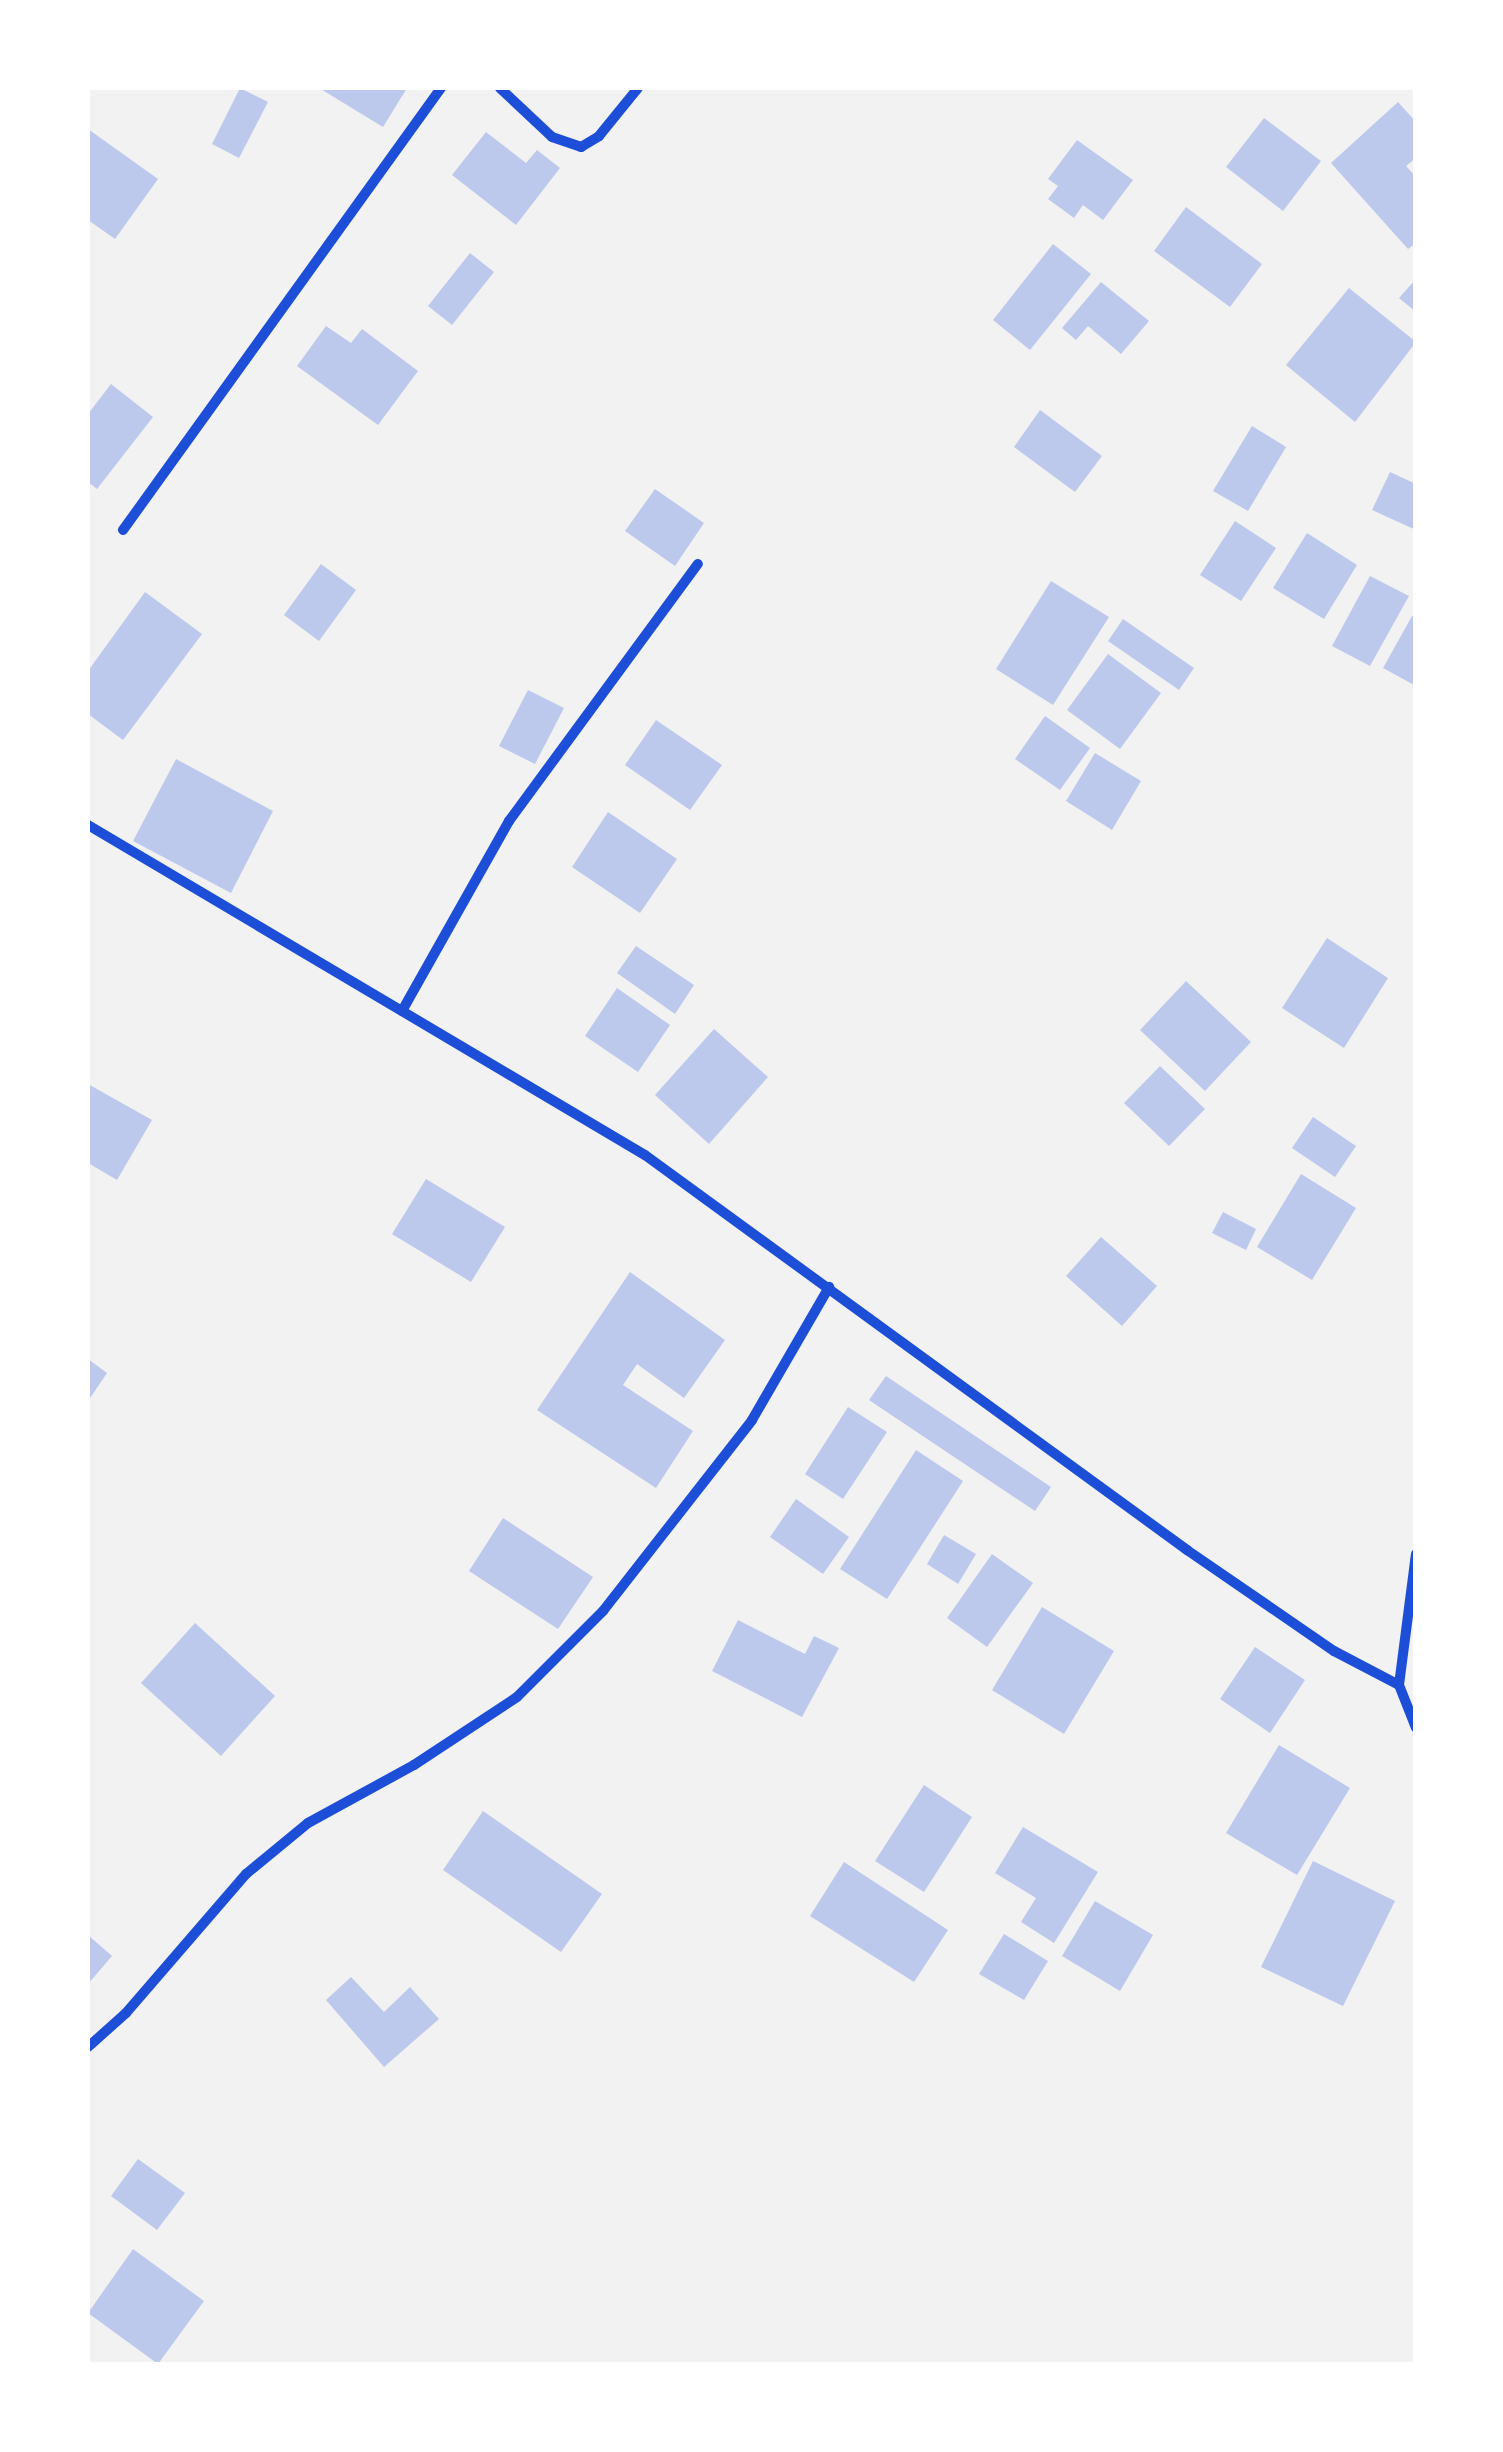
<!DOCTYPE html>
<style>
body{margin:0}
#map{position:relative;width:1503px;height:2452px;overflow:hidden;background:#f2f2f2;font-family:Quicksand,sans-serif}
div>[style]{position:absolute}
[style*='--x']{left:calc(var(--x)*1px);top:calc(var(--y)*1px);width:calc(var(--w)*1px);rotate:calc(var(--a)*1deg)}
.building>*{inset:0;background:#bdc9ec}
.minor>*{height:10px;margin:-5px;padding:0 5px;transform-origin:5px;border-radius:5px;background:#1d4ed8}
span{translate:-50% -50%;white-space:nowrap;text-align:center;line-height:1.15;-webkit-text-stroke:8px #fff;paint-order:stroke}
.frame{position:absolute;inset:0;border:90px solid #fff;pointer-events:none}
</style>
<div id="map">
<div class="building">
<i style="clip-path:polygon(240px 88px,268px 102px,239px 158px,212px 144px)"></i>
<i style="clip-path:polygon(319px 88px,407px 88px,383px 127px)"></i>
<i style="clip-path:polygon(1398px 102px,1416px 122px,1416px 158px,1406px 166px,1416px 177px,1416px 243px,1408px 249px,1331px 163px)"></i>
<i style="clip-path:polygon(1264px 118px,1321px 161px,1283px 211px,1226px 167px)"></i>
<i style="clip-path:polygon(88px 129px,158px 179px,115px 239px,88px 220px)"></i>
<i style="clip-path:polygon(486px 132px,526px 163px,537px 150px,560px 168px,516px 225px,452px 175px)"></i>
<i style="clip-path:polygon(1077px 140px,1133px 180px,1103px 220px,1083px 205px,1074px 218px,1048px 199px,1058px 186px,1048px 179px)"></i>
<i style="clip-path:polygon(1186px 207px,1262px 264px,1230px 307px,1154px 251px)"></i>
<i style="clip-path:polygon(1053px 244px,1091px 274px,1030px 350px,993px 320px)"></i>
<i style="clip-path:polygon(470px 253px,494px 272px,452px 325px,428px 306px)"></i>
<i style="clip-path:polygon(1416px 279px,1416px 312px,1399px 298px)"></i>
<i style="clip-path:polygon(1101px 282px,1149px 321px,1121px 354px,1088px 326px,1076px 340px,1062px 328px)"></i>
<i style="clip-path:polygon(1349px 288px,1416px 342px,1355px 422px,1286px 365px)"></i>
<i style="clip-path:polygon(326px 326px,351px 343px,362px 329px,418px 371px,378px 425px,297px 366px)"></i>
<i style="clip-path:polygon(111px 384px,153px 417px,97px 489px,88px 482px,88px 414px)"></i>
<i style="clip-path:polygon(1040px 410px,1102px 456px,1075px 492px,1014px 447px)"></i>
<i style="clip-path:polygon(1252px 426px,1286px 447px,1248px 511px,1213px 491px)"></i>
<i style="clip-path:polygon(1390px 472px,1416px 484px,1416px 530px,1372px 510px)"></i>
<i style="clip-path:polygon(655px 489px,704px 523px,675px 566px,625px 531px)"></i>
<i style="clip-path:polygon(1235px 521px,1276px 548px,1241px 601px,1200px 575px)"></i>
<i style="clip-path:polygon(1307px 533px,1357px 565px,1324px 619px,1273px 588px)"></i>
<i style="clip-path:polygon(321px 564px,356px 590px,319px 641px,284px 615px)"></i>
<i style="clip-path:polygon(1370px 576px,1409px 596px,1370px 666px,1332px 646px)"></i>
<i style="clip-path:polygon(1051px 581px,1109px 617px,1053px 705px,996px 669px)"></i>
<i style="clip-path:polygon(145px 592px,202px 634px,123px 740px,88px 714px,88px 671px)"></i>
<i style="clip-path:polygon(1412px 616px,1416px 618px,1416px 686px,1383px 668px)"></i>
<i style="clip-path:polygon(1123px 619px,1194px 668px,1179px 690px,1108px 641px)"></i>
<i style="clip-path:polygon(1108px 654px,1161px 693px,1120px 749px,1067px 710px)"></i>
<i style="clip-path:polygon(528px 690px,564px 708px,535px 764px,499px 746px)"></i>
<i style="clip-path:polygon(1045px 716px,1090px 748px,1060px 790px,1015px 759px)"></i>
<i style="clip-path:polygon(656px 720px,722px 765px,690px 810px,625px 765px)"></i>
<i style="clip-path:polygon(1095px 753px,1141px 781px,1112px 830px,1066px 801px)"></i>
<i style="clip-path:polygon(176px 759px,273px 811px,231px 893px,133px 841px)"></i>
<i style="clip-path:polygon(608px 812px,677px 859px,640px 913px,572px 867px)"></i>
<i style="clip-path:polygon(1327px 938px,1388px 978px,1344px 1048px,1282px 1008px)"></i>
<i style="clip-path:polygon(636px 946px,694px 985px,675px 1014px,617px 973px)"></i>
<i style="clip-path:polygon(1186px 981px,1251px 1042px,1205px 1091px,1140px 1030px)"></i>
<i style="clip-path:polygon(617px 988px,670px 1025px,638px 1072px,585px 1036px)"></i>
<i style="clip-path:polygon(714px 1029px,768px 1077px,709px 1144px,655px 1095px)"></i>
<i style="clip-path:polygon(1160px 1066px,1205px 1109px,1169px 1146px,1124px 1103px)"></i>
<i style="clip-path:polygon(88px 1084px,152px 1120px,117px 1180px,88px 1163px)"></i>
<i style="clip-path:polygon(1313px 1117px,1356px 1146px,1335px 1177px,1292px 1148px)"></i>
<i style="clip-path:polygon(1301px 1174px,1356px 1208px,1312px 1280px,1257px 1247px)"></i>
<i style="clip-path:polygon(426px 1179px,505px 1227px,471px 1282px,392px 1234px)"></i>
<i style="clip-path:polygon(1223px 1212px,1256px 1229px,1246px 1250px,1212px 1233px)"></i>
<i style="clip-path:polygon(1101px 1237px,1157px 1286px,1122px 1326px,1066px 1276px)"></i>
<i style="clip-path:polygon(630px 1272px,725px 1340px,684px 1398px,637px 1364px,623px 1385px,693px 1431px,656px 1488px,537px 1410px)"></i>
<i style="clip-path:polygon(88px 1359px,107px 1373px,88px 1401px)"></i>
<i style="clip-path:polygon(886px 1376px,1051px 1487px,1035px 1511px,869px 1400px)"></i>
<i style="clip-path:polygon(848px 1407px,887px 1432px,843px 1499px,805px 1474px)"></i>
<i style="clip-path:polygon(916px 1450px,963px 1481px,887px 1599px,840px 1569px)"></i>
<i style="clip-path:polygon(796px 1499px,849px 1537px,823px 1574px,770px 1537px)"></i>
<i style="clip-path:polygon(503px 1518px,593px 1577px,558px 1629px,469px 1571px)"></i>
<i style="clip-path:polygon(944px 1535px,976px 1554px,958px 1584px,927px 1564px)"></i>
<i style="clip-path:polygon(992px 1554px,1033px 1583px,987px 1647px,947px 1618px)"></i>
<i style="clip-path:polygon(1042px 1607px,1114px 1651px,1064px 1734px,992px 1690px)"></i>
<i style="clip-path:polygon(738px 1620px,805px 1654px,814px 1636px,839px 1648px,802px 1717px,712px 1671px)"></i>
<i style="clip-path:polygon(195px 1623px,275px 1696px,221px 1756px,141px 1683px)"></i>
<i style="clip-path:polygon(1255px 1647px,1305px 1680px,1270px 1733px,1220px 1699px)"></i>
<i style="clip-path:polygon(1279px 1745px,1350px 1788px,1297px 1875px,1226px 1833px)"></i>
<i style="clip-path:polygon(924px 1785px,972px 1817px,924px 1892px,875px 1861px)"></i>
<i style="clip-path:polygon(483px 1811px,602px 1894px,561px 1952px,443px 1870px)"></i>
<i style="clip-path:polygon(1023px 1827px,1098px 1872px,1054px 1943px,1021px 1922px,1036px 1898px,995px 1873px)"></i>
<i style="clip-path:polygon(1313px 1861px,1395px 1901px,1343px 2006px,1261px 1967px)"></i>
<i style="clip-path:polygon(844px 1862px,948px 1930px,914px 1982px,810px 1916px)"></i>
<i style="clip-path:polygon(1095px 1901px,1153px 1935px,1120px 1991px,1062px 1956px)"></i>
<i style="clip-path:polygon(1004px 1934px,1048px 1961px,1024px 2000px,979px 1974px)"></i>
<i style="clip-path:polygon(88px 1935px,112px 1956px,88px 1984px)"></i>
<i style="clip-path:polygon(351px 1977px,384px 2012px,410px 1987px,439px 2019px,384px 2067px,326px 2000px)"></i>
<i style="clip-path:polygon(138px 2159px,185px 2193px,157px 2230px,111px 2196px)"></i>
<i style="clip-path:polygon(133px 2249px,204px 2301px,158px 2364px,88px 2313px)"></i>
</div>
<div class="minor">
<i style="--x:500;--y:88;--w:71;--a:43.3"></i>
<i style="--x:552;--y:137;--w:31;--a:19"></i>
<i style="--x:581;--y:147;--w:21;--a:-31"></i>
<i style="--x:599;--y:136;--w:62;--a:-50.9"></i>
<i style="--x:123;--y:530;--w:545;--a:-54.27"></i>
<i style="--x:88;--y:825;--w:647;--a:30.65"></i>
<i style="--x:645;--y:1155;--w:671;--a:36.08"></i>
<i style="--x:1187;--y:1550;--w:178;--a:34.5"></i>
<i style="--x:1334;--y:1651;--w:73;--a:27.6"></i>
<i style="--x:402;--y:1011;--w:218;--a:-60.6"></i>
<i style="--x:509;--y:821;--w:319;--a:-53.7"></i>
<i style="--x:1416;--y:1554;--w:132;--a:97.4"></i>
<i style="--x:1399;--y:1685;--w:46;--a:68.4"></i>
<i style="--x:88;--y:2047;--w:51;--a:-41.8"></i>
<i style="--x:126;--y:2013;--w:184;--a:-49.2"></i>
<i style="--x:246;--y:1874;--w:80;--a:-39.4"></i>
<i style="--x:308;--y:1823;--w:121;--a:-28.7"></i>
<i style="--x:414;--y:1765;--w:123;--a:-33.4"></i>
<i style="--x:517;--y:1697;--w:122;--a:-45"></i>
<i style="--x:603;--y:1611;--w:242;--a:-52"></i>
<i style="--x:752;--y:1420;--w:154;--a:-59.9"></i>
</div>
<div class="frame"></div>
</div>
